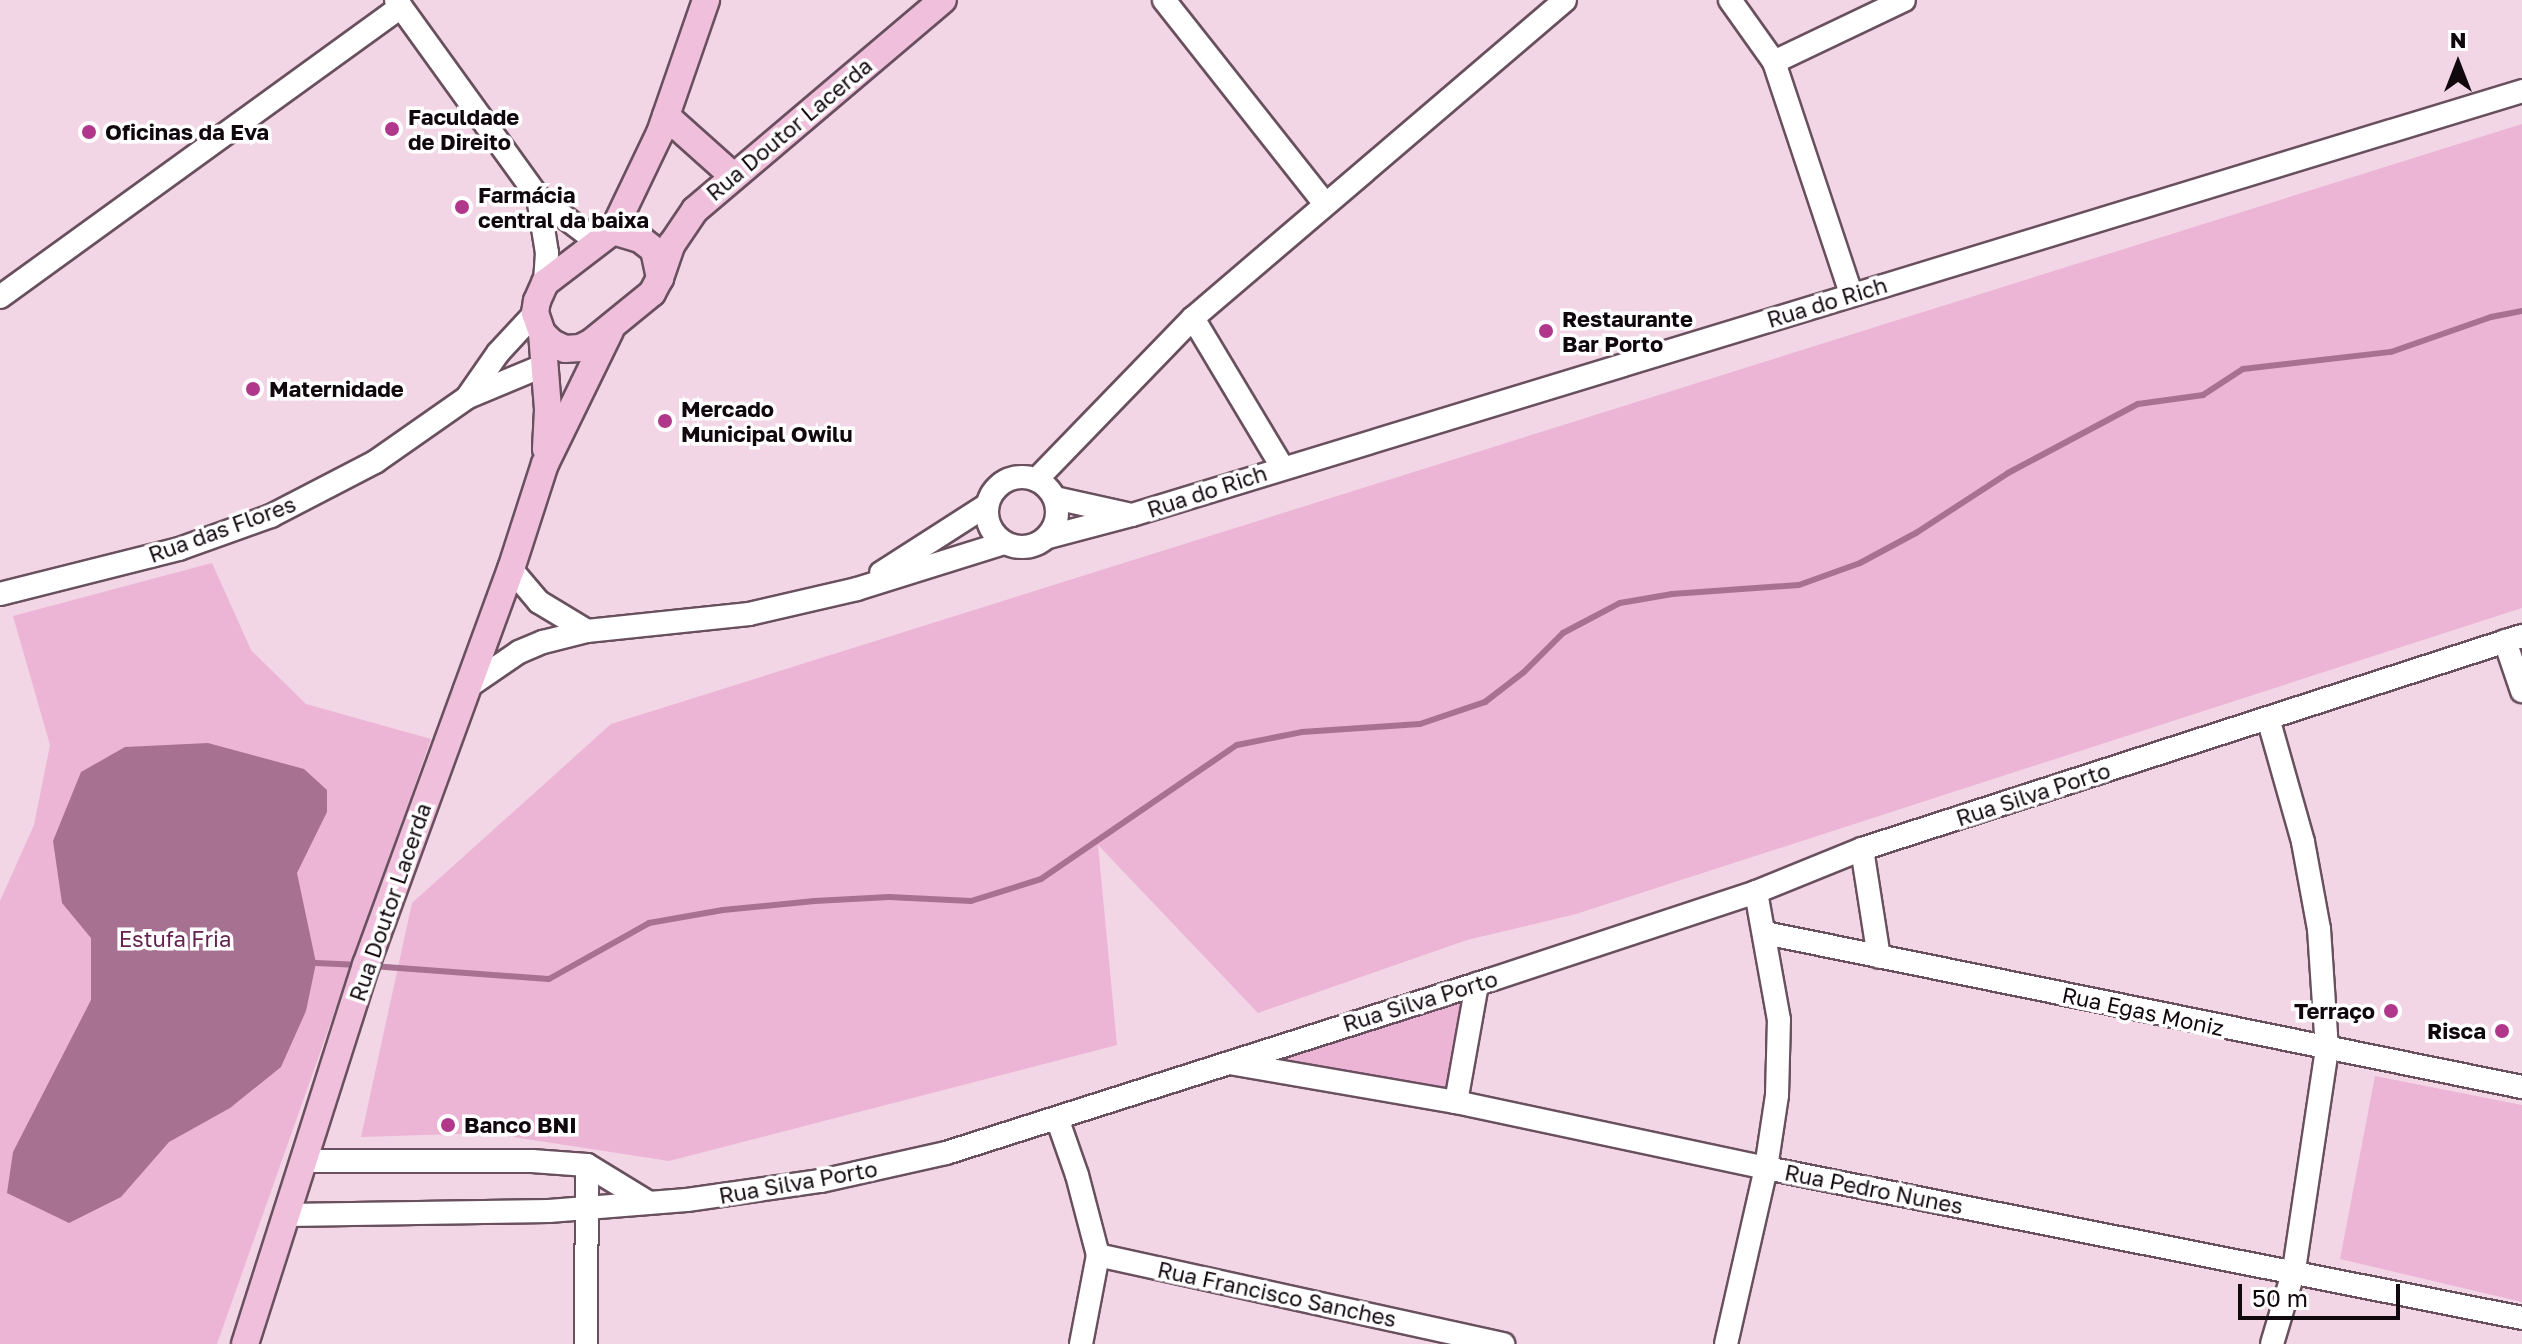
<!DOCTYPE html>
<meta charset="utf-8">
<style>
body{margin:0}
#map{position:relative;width:2522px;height:1344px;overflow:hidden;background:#f3d6e6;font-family:"Golos Text",sans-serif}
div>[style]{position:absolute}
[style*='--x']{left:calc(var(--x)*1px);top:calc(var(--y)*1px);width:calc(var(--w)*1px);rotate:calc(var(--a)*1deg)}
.green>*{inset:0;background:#ecb4d5}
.water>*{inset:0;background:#a77191}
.stream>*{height:6px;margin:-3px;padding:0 3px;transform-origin:3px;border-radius:3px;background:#a77191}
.roads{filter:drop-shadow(2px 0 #69505e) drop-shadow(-2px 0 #69505e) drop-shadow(0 2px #69505e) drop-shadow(0 -2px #69505e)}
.minor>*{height:22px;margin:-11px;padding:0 11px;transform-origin:11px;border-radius:11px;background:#fff}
.minor>.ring{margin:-11px;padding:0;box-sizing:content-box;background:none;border:22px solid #fff;border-radius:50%}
.major>*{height:26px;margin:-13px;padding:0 13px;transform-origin:13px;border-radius:13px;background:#f0bfdc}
.dots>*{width:22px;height:22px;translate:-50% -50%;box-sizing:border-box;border:4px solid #fff;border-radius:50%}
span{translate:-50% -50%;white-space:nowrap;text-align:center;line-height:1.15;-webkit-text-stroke:7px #fff;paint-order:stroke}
.poi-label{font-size:22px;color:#11080e;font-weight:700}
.left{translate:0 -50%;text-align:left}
.right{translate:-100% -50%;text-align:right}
.street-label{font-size:22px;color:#11080e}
.park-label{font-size:22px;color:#66224f}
.north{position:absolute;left:2418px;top:24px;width:80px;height:80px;-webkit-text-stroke:6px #fff;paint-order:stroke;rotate:0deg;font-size:22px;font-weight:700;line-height:32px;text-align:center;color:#11080e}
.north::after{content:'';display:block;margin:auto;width:28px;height:36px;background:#11080e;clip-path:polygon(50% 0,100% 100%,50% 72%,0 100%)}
.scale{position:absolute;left:2238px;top:1284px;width:162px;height:36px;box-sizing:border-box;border:4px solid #11080e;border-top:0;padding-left:10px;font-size:24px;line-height:28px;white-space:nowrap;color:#11080e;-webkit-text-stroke:6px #fff;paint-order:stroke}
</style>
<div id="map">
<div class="green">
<i style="clip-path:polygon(2522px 124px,2522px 608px,1576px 914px,1467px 940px,1258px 1013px,1098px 845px,1117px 1045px,669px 1161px,487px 1133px,361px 1137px,412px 903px,611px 724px)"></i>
<i style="clip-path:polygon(212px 563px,251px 650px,306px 704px,431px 739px,217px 1344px,0 1344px,0 901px,34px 825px,50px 745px,13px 616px)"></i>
<i style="clip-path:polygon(1468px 994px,1449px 1089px,1261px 1060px)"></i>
<i style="clip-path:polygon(2375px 1076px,2522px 1105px,2522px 1302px,2340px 1259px)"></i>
</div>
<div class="water">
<i style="clip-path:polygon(208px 743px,304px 769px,327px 790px,327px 812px,297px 873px,316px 963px,306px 1011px,281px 1067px,230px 1108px,169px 1142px,121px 1197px,69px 1223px,7px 1193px,13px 1152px,91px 1000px,91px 938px,62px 903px,53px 841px,81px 772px,125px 747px)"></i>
</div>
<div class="stream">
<i style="--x:316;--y:963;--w:44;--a:2.6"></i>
<i style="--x:372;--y:966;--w:177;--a:4.2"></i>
<i style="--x:549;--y:979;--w:115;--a:-29.2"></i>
<i style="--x:649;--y:923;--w:75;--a:-10"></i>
<i style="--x:723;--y:910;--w:92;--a:-5.6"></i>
<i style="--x:815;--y:901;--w:74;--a:-3.1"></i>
<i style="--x:889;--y:897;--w:82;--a:2.8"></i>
<i style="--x:971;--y:901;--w:73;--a:-17.4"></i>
<i style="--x:1041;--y:879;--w:237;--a:-34.4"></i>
<i style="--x:1237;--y:745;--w:66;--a:-11.3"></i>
<i style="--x:1302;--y:732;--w:118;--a:-3.9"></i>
<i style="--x:1420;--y:724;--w:69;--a:-18.7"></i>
<i style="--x:1485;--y:702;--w:49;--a:-37.6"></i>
<i style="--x:1524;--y:672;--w:55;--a:-45"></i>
<i style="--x:1563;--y:633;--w:64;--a:-27.8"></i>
<i style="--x:1620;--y:603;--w:53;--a:-9.8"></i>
<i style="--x:1672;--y:594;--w:127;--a:-4.1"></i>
<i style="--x:1799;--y:585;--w:65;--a:-19.8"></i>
<i style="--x:1860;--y:563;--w:64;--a:-28.2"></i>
<i style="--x:1916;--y:533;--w:110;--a:-33.1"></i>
<i style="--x:2008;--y:473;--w:147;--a:-28"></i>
<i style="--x:2138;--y:404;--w:66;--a:-7.9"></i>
<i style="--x:2203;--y:395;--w:48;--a:-33"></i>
<i style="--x:2243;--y:369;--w:149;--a:-6.6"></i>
<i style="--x:2391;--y:352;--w:106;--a:-19.3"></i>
<i style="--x:2491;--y:317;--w:32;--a:-11"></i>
</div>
<div class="roads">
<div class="minor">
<i style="--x:396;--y:0;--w:243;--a:54.2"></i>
<i style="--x:538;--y:197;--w:74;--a:37.3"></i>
<i style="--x:1164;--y:0;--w:260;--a:51.7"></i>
<i style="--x:1730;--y:0;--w:76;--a:54.6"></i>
<i style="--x:1774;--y:62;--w:244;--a:71.6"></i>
<i style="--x:1774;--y:62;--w:144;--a:-25.5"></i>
<i style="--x:538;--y:197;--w:57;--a:80.9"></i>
<i style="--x:547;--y:253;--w:30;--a:94"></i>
<i style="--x:0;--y:297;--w:495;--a:-35.9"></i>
<i style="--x:1193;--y:318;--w:174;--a:59.1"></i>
<i style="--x:468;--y:396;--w:52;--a:-55.1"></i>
<i style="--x:498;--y:353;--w:54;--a:-47.2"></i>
<i class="ring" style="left:987px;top:477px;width:48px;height:48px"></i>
<i style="--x:1036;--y:480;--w:226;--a:-45.9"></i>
<i style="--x:1193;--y:318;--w:489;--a:-40.5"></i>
<i style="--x:1055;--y:498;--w:74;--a:12.5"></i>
<i style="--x:1048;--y:537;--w:87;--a:-14.7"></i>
<i style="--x:1132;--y:515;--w:1453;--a:-16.96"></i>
<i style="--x:511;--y:569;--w:43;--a:49.7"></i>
<i style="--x:539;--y:602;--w:56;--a:31.1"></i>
<i style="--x:881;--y:573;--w:126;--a:-32.7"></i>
<i style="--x:0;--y:594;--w:185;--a:-14.1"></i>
<i style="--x:179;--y:549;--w:98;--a:-19.7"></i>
<i style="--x:271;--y:516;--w:117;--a:-27.4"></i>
<i style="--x:375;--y:462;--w:113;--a:-35"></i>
<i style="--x:468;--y:397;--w:83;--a:-22.6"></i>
<i style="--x:2505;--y:641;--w:53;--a:71.2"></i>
<i style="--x:465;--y:689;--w:65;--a:-34.4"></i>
<i style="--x:519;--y:652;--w:26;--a:-23"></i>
<i style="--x:543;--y:642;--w:45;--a:-14"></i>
<i style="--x:587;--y:631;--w:163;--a:-6"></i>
<i style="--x:749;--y:614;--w:111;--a:-13"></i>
<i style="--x:857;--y:589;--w:154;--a:-17.4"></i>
<i style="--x:2268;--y:718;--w:129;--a:74.2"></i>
<i style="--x:2303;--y:842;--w:88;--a:79.6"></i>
<i style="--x:2319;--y:929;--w:120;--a:86.2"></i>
<i style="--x:2327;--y:1049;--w:223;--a:98.5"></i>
<i style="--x:2294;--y:1270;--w:77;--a:106.6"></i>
<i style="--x:1862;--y:849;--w:109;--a:81.1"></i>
<i style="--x:1765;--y:933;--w:773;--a:11.5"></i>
<i style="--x:1230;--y:1063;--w:229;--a:9.8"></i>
<i style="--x:1456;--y:1102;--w:317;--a:12"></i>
<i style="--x:1766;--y:1168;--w:771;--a:11.22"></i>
<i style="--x:1456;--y:1102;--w:120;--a:-79.9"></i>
<i style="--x:1057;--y:1118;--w:60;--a:70.7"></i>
<i style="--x:1077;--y:1175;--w:83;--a:75.3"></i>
<i style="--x:1098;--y:1255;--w:91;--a:100.8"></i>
<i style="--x:304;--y:1161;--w:228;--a:0"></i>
<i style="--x:532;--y:1161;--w:55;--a:4.2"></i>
<i style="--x:587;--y:1165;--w:69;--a:31.4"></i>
<i style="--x:287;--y:1215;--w:262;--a:-0.9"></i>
<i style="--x:549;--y:1211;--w:138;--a:-4.6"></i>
<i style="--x:687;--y:1200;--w:135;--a:-8.1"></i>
<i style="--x:821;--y:1181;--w:128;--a:-12.6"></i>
<i style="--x:946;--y:1153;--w:574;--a:-17.65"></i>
<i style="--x:1493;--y:979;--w:277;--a:-18.3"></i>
<i style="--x:1756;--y:892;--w:114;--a:-22.1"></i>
<i style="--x:1862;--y:849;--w:694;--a:-17.89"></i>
<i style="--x:1098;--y:1255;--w:415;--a:12.4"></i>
<i style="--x:586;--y:1344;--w:179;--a:-89.7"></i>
<i style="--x:1726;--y:1344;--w:180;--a:-77.2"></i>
<i style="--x:1766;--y:1168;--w:74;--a:-81.4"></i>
<i style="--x:1777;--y:1095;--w:75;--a:-88.5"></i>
<i style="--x:1779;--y:1020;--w:130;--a:-100.2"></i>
</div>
<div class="major">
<i style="--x:666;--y:116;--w:90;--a:41.8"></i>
<i style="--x:613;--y:231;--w:28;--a:17"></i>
<i style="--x:640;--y:239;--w:18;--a:38"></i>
<i style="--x:654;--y:250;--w:29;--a:78"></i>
<i style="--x:660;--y:278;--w:17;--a:118"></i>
<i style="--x:652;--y:293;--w:77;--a:140.8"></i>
<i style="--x:592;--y:342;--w:13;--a:153"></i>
<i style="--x:580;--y:348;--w:15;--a:176"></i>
<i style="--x:565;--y:349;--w:14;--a:-155"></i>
<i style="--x:552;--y:343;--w:14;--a:-135"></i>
<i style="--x:542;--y:333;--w:21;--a:-109"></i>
<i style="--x:535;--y:313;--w:12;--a:-81"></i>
<i style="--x:537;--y:301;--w:20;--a:-66"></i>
<i style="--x:545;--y:283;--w:86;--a:-37.4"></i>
<i style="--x:613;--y:231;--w:109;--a:-64.4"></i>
<i style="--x:660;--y:133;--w:141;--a:-70.9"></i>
<i style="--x:660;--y:278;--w:36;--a:-71"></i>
<i style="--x:672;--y:244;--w:41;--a:-55.9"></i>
<i style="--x:695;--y:210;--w:325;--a:-40.3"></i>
<i style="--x:542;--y:333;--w:77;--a:85.5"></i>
<i style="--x:548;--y:410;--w:39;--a:93"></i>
<i style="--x:245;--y:1344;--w:398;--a:-72.3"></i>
<i style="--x:366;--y:965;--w:422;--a:-69.9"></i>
<i style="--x:511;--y:569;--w:110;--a:-72.1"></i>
<i style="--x:545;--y:464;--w:148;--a:-64"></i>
</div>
</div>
<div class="dots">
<i style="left:392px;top:129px;background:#b1378a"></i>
<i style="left:89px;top:132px;background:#b1378a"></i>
<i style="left:462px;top:207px;background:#b1378a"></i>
<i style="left:1546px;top:331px;background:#b1378a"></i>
<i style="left:253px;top:389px;background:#b1378a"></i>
<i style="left:665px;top:421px;background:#b1378a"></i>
<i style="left:2391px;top:1011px;background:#b1378a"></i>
<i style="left:2502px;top:1031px;background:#b1378a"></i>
<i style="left:448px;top:1125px;background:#b1378a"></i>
</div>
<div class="poi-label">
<span class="left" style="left:408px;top:129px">Faculdade<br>de Direito</span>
<span class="left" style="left:105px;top:132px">Oficinas da Eva</span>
<span class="left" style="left:478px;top:207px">Farmácia<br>central da baixa</span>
<span class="left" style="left:1562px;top:331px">Restaurante<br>Bar Porto</span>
<span class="left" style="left:269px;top:389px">Maternidade</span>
<span class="left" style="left:681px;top:421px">Mercado<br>Municipal Owilu</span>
<span class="right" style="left:2375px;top:1011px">Terraço</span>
<span class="right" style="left:2486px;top:1031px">Risca</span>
<span class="left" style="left:464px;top:1125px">Banco BNI</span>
</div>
<div class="street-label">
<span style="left:789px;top:129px;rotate:-40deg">Rua Doutor Lacerda</span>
<span style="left:1827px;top:302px;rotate:-17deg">Rua do Rich</span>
<span style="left:1207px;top:491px;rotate:-18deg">Rua do Rich</span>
<span style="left:222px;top:529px;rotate:-20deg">Rua das Flores</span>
<span style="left:2033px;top:794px;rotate:-18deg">Rua Silva Porto</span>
<span style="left:390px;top:902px;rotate:-71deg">Rua Doutor Lacerda</span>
<span style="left:1420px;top:1001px;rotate:-17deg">Rua Silva Porto</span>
<span style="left:2143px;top:1011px;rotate:12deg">Rua Egas Moniz</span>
<span style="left:798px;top:1182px;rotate:-10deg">Rua Silva Porto</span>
<span style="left:1874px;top:1189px;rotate:11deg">Rua Pedro Nunes</span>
<span style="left:1277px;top:1294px;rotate:12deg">Rua Francisco Sanches</span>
</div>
<div class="park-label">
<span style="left:175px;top:939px">Estufa Fria</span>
</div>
<div class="north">N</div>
<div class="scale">50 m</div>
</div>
